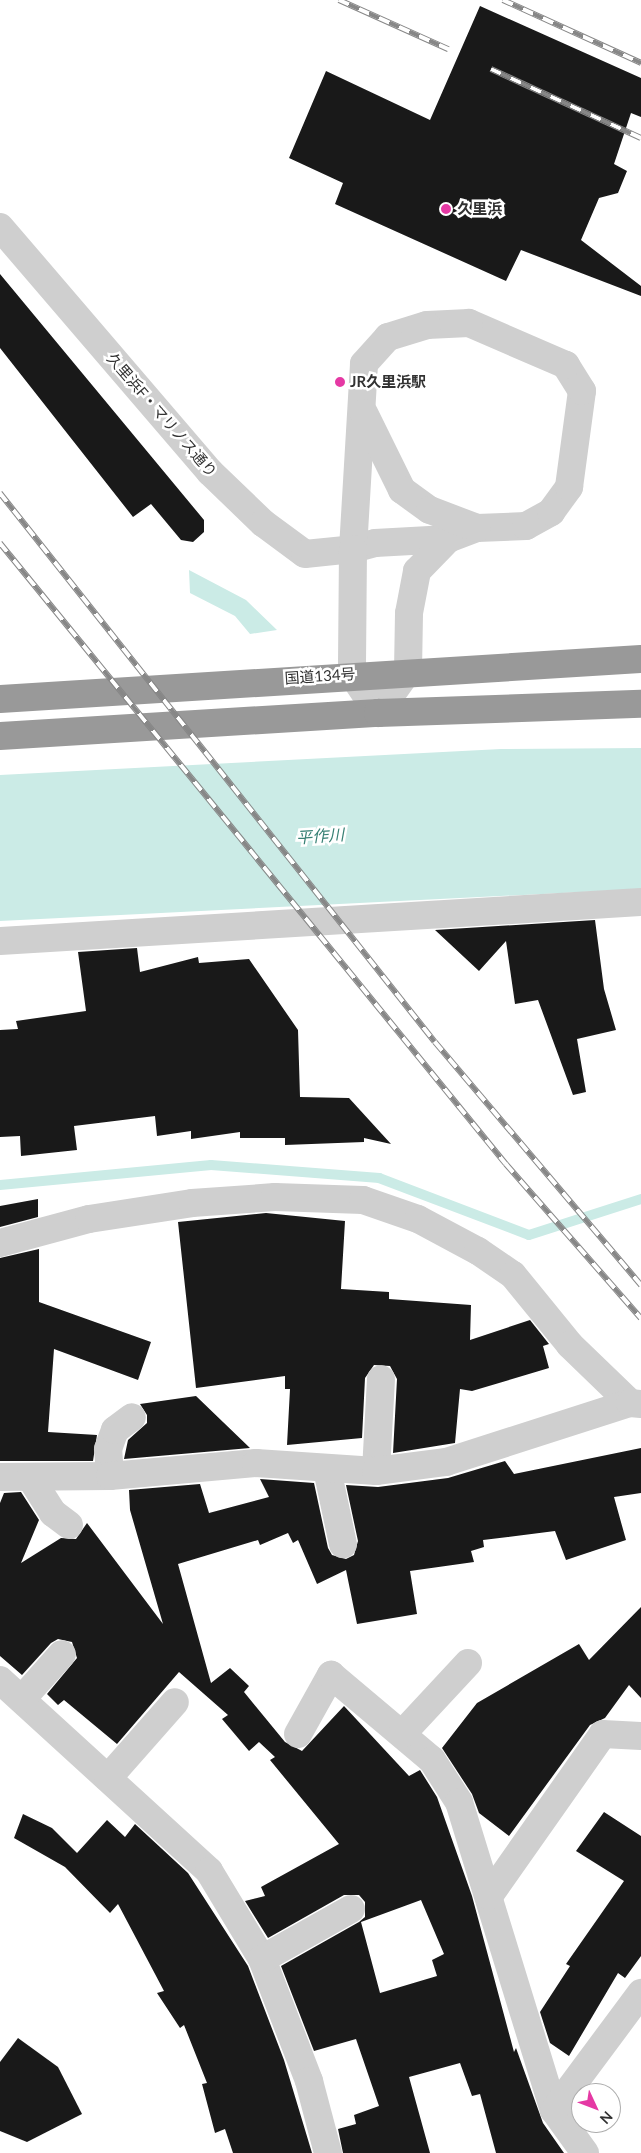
<!DOCTYPE html>
<meta charset="utf-8">
<style>
body{margin:0}
#map{position:relative;width:641px;height:2153px;overflow:hidden;background:#fff;font-family:Lato,"Noto Sans JP",sans-serif}
div>[style]{position:absolute}
[style*='--x']{left:calc(var(--x)*1px);top:calc(var(--y)*1px);width:calc(var(--w)*1px);rotate:calc(var(--a)*1deg)}
.water>*{inset:0;background:#cbebe6}
.stream>*{height:10px;margin:-5px;padding:0 5px;transform-origin:5px;border-radius:5px;background:#cbebe6}
.building>*{inset:0;background:#191919}
.minor>*{height:28px;margin:-14px;padding:0 14px;transform-origin:14px;border-radius:14px;background:#cfcfcf}
.highway>*{height:28px;margin:-14px;padding:0 14px;transform-origin:14px;border-radius:14px;background:#999}
.rail>*{height:5.5px;margin-top:-2.75px;transform-origin:0;background:repeating-linear-gradient(90deg,#fff 0 11px,#878787 0 22px);box-sizing:border-box;border-block:1px solid #878787}
.dots>*{width:14px;height:14px;translate:-50% -50%;box-sizing:border-box;border:2px solid #fff;border-radius:50%}
span{translate:-50% -50%;white-space:nowrap;text-align:center;line-height:1.15;-webkit-text-stroke:5px #fff;paint-order:stroke}
.poi-label{font-size:15px;color:#323232;font-weight:700}
.left{translate:0 -50%;text-align:left}
.street-label{font-size:15px;color:#323232}
.water-label{font-size:16px;color:#388175;font-style:italic}
.north{position:absolute;left:571px;top:2083px;width:50px;height:50px;box-sizing:border-box;background:#fff;border:1px solid #adadad;border-radius:50%;rotate:133deg;font-size:14px;font-weight:700;line-height:20px;text-align:center;color:#323232}
.north::after{content:'';display:block;margin:auto;width:18px;height:22px;background:#e539a4;clip-path:polygon(50% 0,100% 100%,50% 72%,0 100%)}
</style>
<div id="map">
<div class="water">
<i style="clip-path:polygon(189px 570px,246px 600px,277px 630px,250px 634px,235px 616px,190px 593px)"></i>
<i style="clip-path:polygon(641px 748px,641px 889px,0 921px,0 775px,501px 749px)"></i>
</div>
<div class="stream">
<i style="--x:0;--y:1185;--w:212;--a:-5.4"></i>
<i style="--x:211;--y:1165;--w:169;--a:4.4"></i>
<i style="--x:379;--y:1178;--w:160;--a:20.8"></i>
<i style="--x:529;--y:1235;--w:118;--a:-17.8"></i>
</div>
<div class="building">
<i style="clip-path:polygon(480px 6px,641px 78px,641px 117px,631px 113px,614px 164px,627px 171px,618px 193px,599px 198px,581px 240px,641px 286px,641px 296px,521px 250px,506px 281px,335px 204px,343px 183px,289px 158px,326px 71px,430px 120px)"></i>
<i style="clip-path:polygon(0 274px,204px 520px,204px 532px,193px 542px,181px 540px,151px 504px,133px 517px,0 348px)"></i>
<i style="clip-path:polygon(595px 920px,604px 989px,616px 1030px,577px 1039px,586px 1092px,573px 1095px,538px 1000px,515px 1004px,506px 941px,479px 971px,435px 930px)"></i>
<i style="clip-path:polygon(137px 948px,140px 972px,198px 957px,199px 963px,249px 959px,298px 1030px,300px 1097px,349px 1098px,391px 1144px,364px 1138px,364px 1142px,285px 1145px,285px 1138px,240px 1138px,240px 1132px,191px 1139px,191px 1131px,157px 1136px,155px 1116px,74px 1126px,77px 1150px,21px 1156px,20px 1136px,0 1137px,0 1030px,18px 1029px,16px 1021px,86px 1011px,78px 952px)"></i>
<i style="clip-path:polygon(38px 1199px,38px 1217px,0 1227px,0 1206px)"></i>
<i style="clip-path:polygon(266px 1213px,345px 1221px,341px 1289px,389px 1292px,389px 1299px,471px 1305px,470px 1340px,530px 1320px,549px 1344px,543px 1346px,549px 1368px,472px 1391px,460px 1389px,455px 1443px,393px 1453px,397px 1379px,390px 1366px,374px 1365px,365px 1378px,362px 1438px,287px 1445px,290px 1389px,285px 1389px,285px 1376px,196px 1388px,178px 1222px)"></i>
<i style="clip-path:polygon(39px 1249px,39px 1302px,151px 1342px,138px 1380px,54px 1349px,48px 1432px,97px 1435px,93px 1461px,0 1461px,0 1258px)"></i>
<i style="clip-path:polygon(196px 1396px,250px 1448px,124px 1459px,128px 1440px,147px 1423px,147px 1415px,140px 1404px)"></i>
<i style="clip-path:polygon(evenodd,641px 1448px,641px 1493px,614px 1497px,626px 1540px,566px 1560px,555px 1531px,483px 1540px,484px 1547px,471px 1551px,474px 1562px,410px 1571px,417px 1614px,357px 1624px,346px 1570px,317px 1584px,298px 1540px,293px 1543px,288px 1533px,260px 1545px,258px 1540px,178px 1564px,211px 1683px,230px 1668px,249px 1686px,244px 1692px,285px 1742px,302px 1751px,344px 1706px,409px 1776px,420px 1770px,437px 1797px,472px 1896px,514px 2052px,516px 2048px,543px 2123px,564px 2153px,496px 2153px,480px 2094px,472px 2096px,460px 2063px,409px 2077px,430px 2153px,343px 2153px,338px 2129px,356px 2124px,354px 2115px,379px 2106px,356px 2039px,314px 2051px,281px 1966px,359px 1922px,365px 1917px,365px 1902px,359px 1895px,344px 1895px,268px 1938px,245px 1901px,265px 1896px,261px 1887px,339px 1844px,270px 1760px,275px 1757px,259px 1742px,249px 1751px,222px 1719px,228px 1715px,179px 1672px,117px 1744px,64px 1700px,58px 1705px,47px 1694px,77px 1658px,72px 1642px,58px 1639px,51px 1643px,22px 1675px,0 1656px,0 1503px,4px 1493px,21px 1492px,39px 1520px,21px 1563px,61px 1538px,76px 1539px,87px 1523px,163px 1624px,130px 1510px,129px 1490px,200px 1484px,209px 1513px,269px 1497px,260px 1479px,314px 1483px,328px 1548px,332px 1555px,346px 1559px,354px 1555px,358px 1541px,346px 1485px,378px 1487px,448px 1478px,505px 1461px,514px 1474px,641px 1448px,421px 1900px,444px 1954px,432px 1960px,437px 1976px,380px 1993px,361px 1922px,421px 1900px)"></i>
<i style="clip-path:polygon(641px 1607px,641px 1698px,629px 1685px,605px 1718px,590px 1725px,509px 1836px,479px 1813px,472px 1794px,442px 1748px,477px 1703px,579px 1644px,589px 1660px)"></i>
<i style="clip-path:polygon(604px 1812px,641px 1836px,641px 1956px,625px 1978px,618px 1973px,569px 2056px,550px 2043px,540px 2012px,570px 1966px,566px 1964px,624px 1881px,576px 1851px)"></i>
<i style="clip-path:polygon(23px 1814px,52px 1828px,77px 1853px,107px 1820px,125px 1837px,135px 1824px,188px 1873px,248px 1966px,284px 2060px,312px 2153px,233px 2153px,225px 2129px,215px 2133px,202px 2084px,207px 2083px,184px 2025px,180px 2028px,157px 1993px,164px 1991px,118px 1904px,110px 1913px,65px 1867px,14px 1838px)"></i>
<i style="clip-path:polygon(18px 2038px,58px 2067px,82px 2114px,27px 2142px,0 2131px,0 2062px)"></i>
</div>
<div class="minor">
<i style="--x:0;--y:227;--w:323;--a:49.4"></i>
<i style="--x:210;--y:472;--w:74;--a:43.9"></i>
<i style="--x:263;--y:523;--w:52;--a:36.4"></i>
<i style="--x:305;--y:554;--w:48;--a:-5.9"></i>
<i style="--x:353;--y:549;--w:23;--a:-15"></i>
<i style="--x:375;--y:543;--w:73;--a:-3.1"></i>
<i style="--x:448;--y:539;--w:31;--a:-21"></i>
<i style="--x:477;--y:528;--w:49;--a:-2.3"></i>
<i style="--x:526;--y:526;--w:29;--a:-29"></i>
<i style="--x:551;--y:512;--w:31;--a:-54"></i>
<i style="--x:569;--y:487;--w:97;--a:-82.3"></i>
<i style="--x:582;--y:391;--w:31;--a:-122"></i>
<i style="--x:566;--y:365;--w:106;--a:-156.6"></i>
<i style="--x:469;--y:323;--w:42;--a:177.3"></i>
<i style="--x:427;--y:325;--w:41;--a:162.9"></i>
<i style="--x:388;--y:337;--w:36;--a:132"></i>
<i style="--x:364;--y:364;--w:185;--a:93.4"></i>
<i style="--x:353;--y:549;--w:125;--a:90.5"></i>
<i style="--x:352;--y:674;--w:47;--a:56.3"></i>
<i style="--x:378;--y:713;--w:52;--a:-54.5"></i>
<i style="--x:408;--y:671;--w:58;--a:-89"></i>
<i style="--x:409;--y:613;--w:43;--a:-79.2"></i>
<i style="--x:417;--y:571;--w:45;--a:-45.9"></i>
<i style="--x:364;--y:413;--w:86;--a:63.7"></i>
<i style="--x:402;--y:490;--w:34;--a:36"></i>
<i style="--x:430;--y:510;--w:50;--a:21"></i>
<i style="--x:0;--y:941;--w:642;--a:-3.48"></i>
<i style="--x:0;--y:1243;--w:92;--a:-15.1"></i>
<i style="--x:89;--y:1219;--w:104;--a:-8.8"></i>
<i style="--x:192;--y:1203;--w:83;--a:-4.1"></i>
<i style="--x:275;--y:1197;--w:88;--a:2"></i>
<i style="--x:363;--y:1200;--w:58;--a:19.1"></i>
<i style="--x:418;--y:1219;--w:68;--a:28.1"></i>
<i style="--x:478;--y:1251;--w:42;--a:34.4"></i>
<i style="--x:513;--y:1275;--w:90;--a:50.8"></i>
<i style="--x:570;--y:1345;--w:83;--a:44"></i>
<i style="--x:327;--y:1469;--w:77;--a:78"></i>
<i style="--x:376;--y:1471;--w:92;--a:-86.9"></i>
<i style="--x:110;--y:1476;--w:27;--a:-94"></i>
<i style="--x:108;--y:1449;--w:20;--a:-70"></i>
<i style="--x:115;--y:1430;--w:21;--a:-37"></i>
<i style="--x:0;--y:1477;--w:110;--a:-0.5"></i>
<i style="--x:110;--y:1476;--w:147;--a:-5.1"></i>
<i style="--x:256;--y:1463;--w:120;--a:3.8"></i>
<i style="--x:376;--y:1471;--w:71;--a:-7.3"></i>
<i style="--x:446;--y:1462;--w:193;--a:-17.8"></i>
<i style="--x:630;--y:1403;--w:11;--a:5"></i>
<i style="--x:30;--y:1477;--w:43;--a:57.4"></i>
<i style="--x:53;--y:1513;--w:20;--a:37"></i>
<i style="--x:0;--y:1680;--w:283;--a:42.4"></i>
<i style="--x:209;--y:1871;--w:103;--a:58.9"></i>
<i style="--x:262;--y:1959;--w:131;--a:68.9"></i>
<i style="--x:309;--y:2081;--w:74;--a:75.2"></i>
<i style="--x:22;--y:1699;--w:60;--a:-48.4"></i>
<i style="--x:298;--y:1734;--w:68;--a:-60.8"></i>
<i style="--x:331;--y:1675;--w:132;--a:40.1"></i>
<i style="--x:432;--y:1760;--w:50;--a:57.3"></i>
<i style="--x:459;--y:1802;--w:322;--a:72.9"></i>
<i style="--x:554;--y:2110;--w:53;--a:54.2"></i>
<i style="--x:402;--y:1734;--w:97;--a:-47.1"></i>
<i style="--x:108;--y:1778;--w:101;--a:-48.6"></i>
<i style="--x:489;--y:1896;--w:198;--a:-54.9"></i>
<i style="--x:603;--y:1734;--w:38;--a:3"></i>
<i style="--x:262;--y:1959;--w:102;--a:-29.3"></i>
<i style="--x:554;--y:2110;--w:146;--a:-53.4"></i>
</div>
<div class="highway">
<i style="--x:0;--y:699;--w:642;--a:-3.57"></i>
<i style="--x:0;--y:736;--w:379;--a:-3.5"></i>
<i style="--x:378;--y:713;--w:263;--a:-2"></i>
</div>
<div class="rail">
<i style="--x:339;--y:0;--w:120;--a:24.2"></i>
<i style="--x:503;--y:0;--w:152;--a:24.5"></i>
<i style="--x:491;--y:69;--w:165;--a:24.7"></i>
<i style="--x:0;--y:493;--w:700;--a:51.61"></i>
<i style="--x:435;--y:1042;--w:319;--a:49.7"></i>
<i style="--x:0;--y:543;--w:801;--a:50.83"></i>
<i style="--x:506;--y:1164;--w:205;--a:48.8"></i>
</div>
<div class="dots">
<i style="left:446px;top:209px;background:#e539a4"></i>
<i style="left:340px;top:382px;background:#e539a4"></i>
</div>
<div class="poi-label">
<span class="left" style="left:457px;top:209px">久里浜</span>
<span class="left" style="left:350px;top:382px">JR久里浜駅</span>
</div>
<div class="street-label">
<span style="left:162px;top:415px;rotate:49deg">久里浜F・マリノス通り</span>
<span style="left:320px;top:676px;rotate:-4deg">国道134号</span>
</div>
<div class="water-label">
<span style="left:320px;top:836px;rotate:-4deg">平作川</span>
</div>
<div class="north">N</div>
</div>
